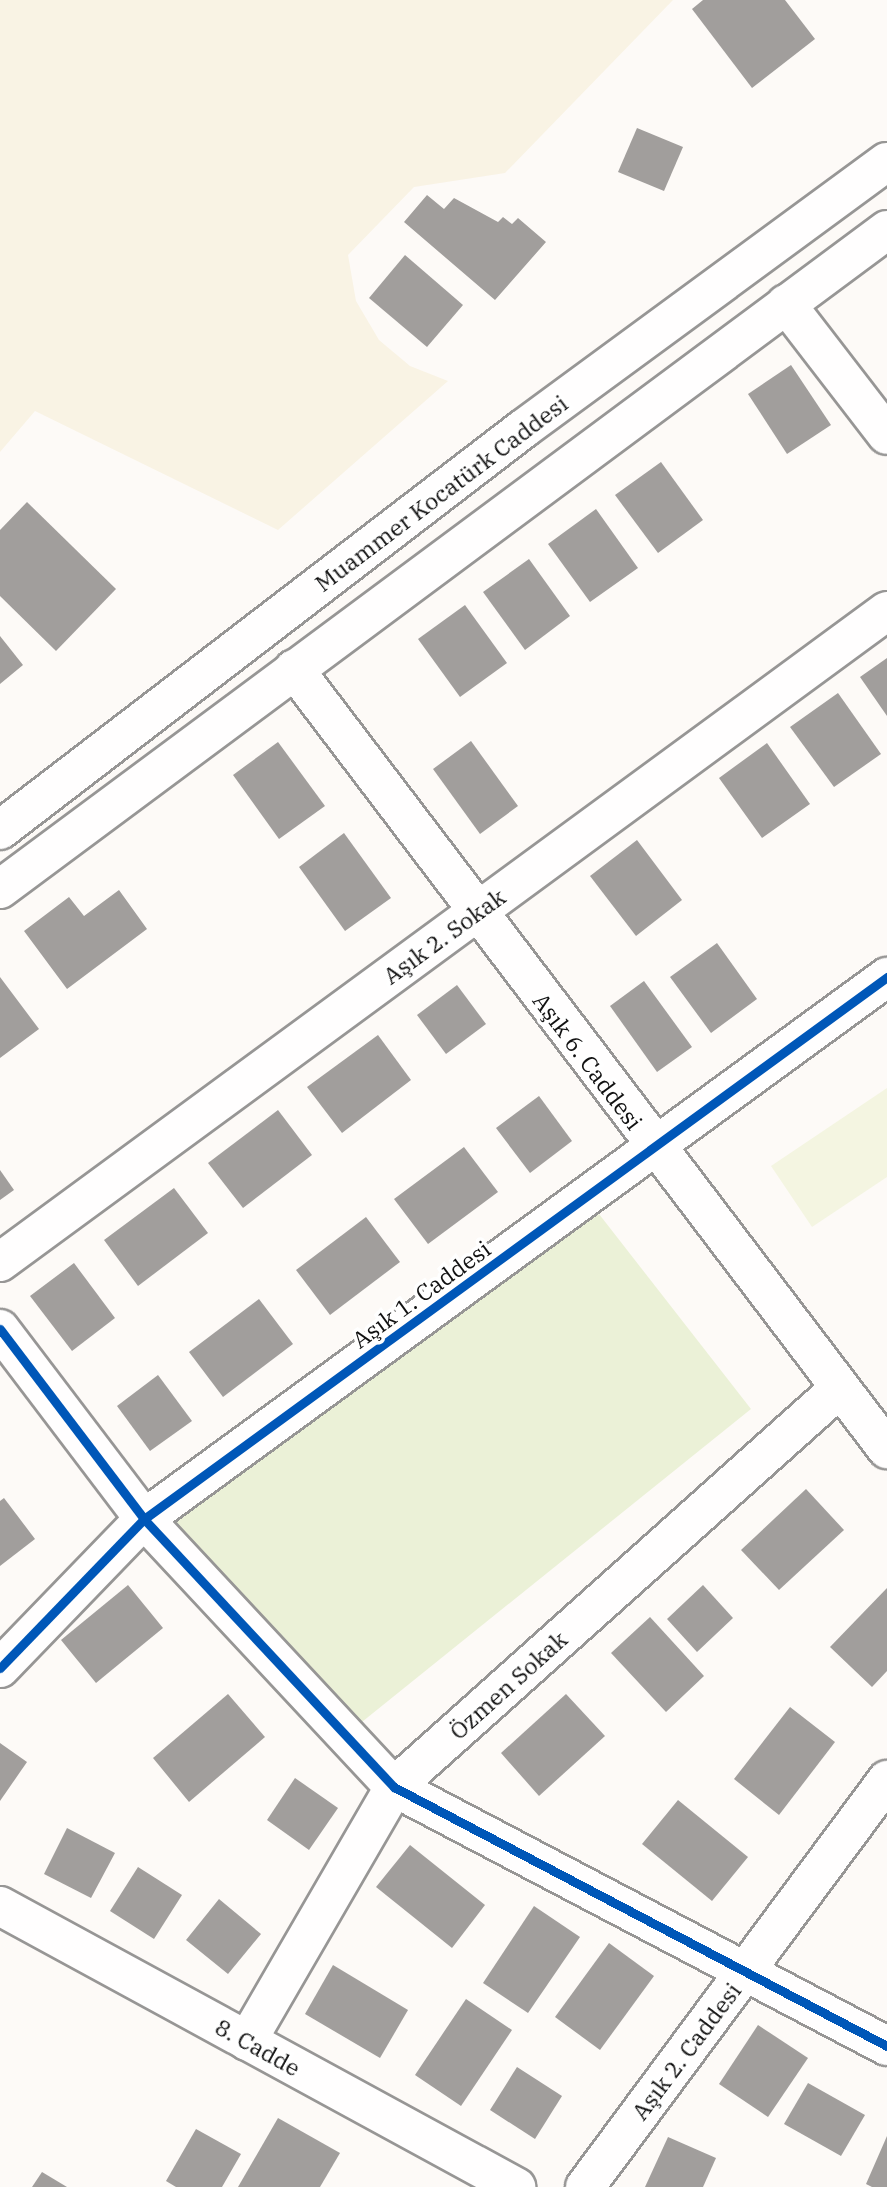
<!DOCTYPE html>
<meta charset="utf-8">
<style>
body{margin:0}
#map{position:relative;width:887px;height:2187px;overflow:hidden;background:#fdfaf7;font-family:"IBM Plex Serif",serif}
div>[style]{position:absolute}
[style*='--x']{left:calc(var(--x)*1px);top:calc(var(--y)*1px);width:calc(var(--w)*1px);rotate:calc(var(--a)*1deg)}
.farmland>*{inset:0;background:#f9f3e4}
.green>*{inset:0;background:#ebf1d7}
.pitch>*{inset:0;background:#f4f5e1}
.building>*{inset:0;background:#a19e9c}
.roads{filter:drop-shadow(2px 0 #979695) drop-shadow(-2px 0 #979695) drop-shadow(0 2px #979695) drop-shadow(0 -2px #979695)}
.minor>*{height:38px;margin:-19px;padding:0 19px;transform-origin:19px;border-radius:19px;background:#fffefe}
.cycleway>*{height:9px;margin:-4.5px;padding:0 4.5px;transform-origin:4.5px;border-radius:4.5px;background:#0057b8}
span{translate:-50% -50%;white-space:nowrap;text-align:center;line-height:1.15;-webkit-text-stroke:7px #fff;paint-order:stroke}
.street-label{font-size:23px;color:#111}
</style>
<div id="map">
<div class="farmland">
<i style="clip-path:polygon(0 0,673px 0,505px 173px,414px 187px,348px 255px,356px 301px,379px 340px,410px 366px,448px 381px,278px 530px,35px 411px,0 452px)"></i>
</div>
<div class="green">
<i style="clip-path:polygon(599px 1214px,751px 1409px,347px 1734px,142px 1540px)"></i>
</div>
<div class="pitch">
<i style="clip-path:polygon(887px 1088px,887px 1177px,812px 1227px,771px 1166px)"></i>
</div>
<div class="building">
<i style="clip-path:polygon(703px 0,785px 0,815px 39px,752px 88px,692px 9px)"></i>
<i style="clip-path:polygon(637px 128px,683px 147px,664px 191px,618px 172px)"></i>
<i style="clip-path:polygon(427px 195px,444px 209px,454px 198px,498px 222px,503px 217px,512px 224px,518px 218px,546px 242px,495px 300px,404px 222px)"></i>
<i style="clip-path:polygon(405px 255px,463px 305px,427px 347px,369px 298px)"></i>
<i style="clip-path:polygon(791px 365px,831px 425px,787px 454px,748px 394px)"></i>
<i style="clip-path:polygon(661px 462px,703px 520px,658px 553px,615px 495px)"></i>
<i style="clip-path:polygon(27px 502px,116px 589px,56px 651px,0 596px,0 530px)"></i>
<i style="clip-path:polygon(596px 509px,638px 568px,590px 602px,548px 544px)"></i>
<i style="clip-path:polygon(529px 559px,570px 616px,525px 650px,483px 592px)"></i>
<i style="clip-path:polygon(465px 605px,507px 663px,460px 697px,418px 639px)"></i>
<i style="clip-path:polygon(0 636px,23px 665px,0 684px)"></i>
<i style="clip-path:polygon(887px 658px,887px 716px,860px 677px)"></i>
<i style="clip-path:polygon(838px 693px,881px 754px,834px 787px,790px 727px)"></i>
<i style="clip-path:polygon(471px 741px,518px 806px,480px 834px,433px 769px)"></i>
<i style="clip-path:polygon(278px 742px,325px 806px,279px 839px,233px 775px)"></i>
<i style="clip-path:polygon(767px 743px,810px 804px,762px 838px,719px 778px)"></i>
<i style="clip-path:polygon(344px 833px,391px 898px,345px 931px,299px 867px)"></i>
<i style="clip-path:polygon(637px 840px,682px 900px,636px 936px,590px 876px)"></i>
<i style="clip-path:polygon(119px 890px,147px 929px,67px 989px,24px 931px,69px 897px,84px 916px)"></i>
<i style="clip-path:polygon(717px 943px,757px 999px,711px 1033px,670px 977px)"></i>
<i style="clip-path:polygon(0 977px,39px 1029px,0 1058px)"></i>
<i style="clip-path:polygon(644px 981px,692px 1047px,657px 1072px,610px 1006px)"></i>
<i style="clip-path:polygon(457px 985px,486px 1024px,446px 1054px,417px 1015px)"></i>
<i style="clip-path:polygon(378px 1035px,411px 1080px,342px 1133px,307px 1087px)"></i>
<i style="clip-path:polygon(539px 1096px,572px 1141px,530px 1173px,496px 1128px)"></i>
<i style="clip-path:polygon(278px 1110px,312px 1155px,243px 1208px,208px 1163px)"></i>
<i style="clip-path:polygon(464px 1147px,498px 1192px,428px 1244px,394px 1199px)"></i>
<i style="clip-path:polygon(0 1170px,14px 1190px,0 1200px)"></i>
<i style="clip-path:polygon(174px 1188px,208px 1233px,138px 1286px,104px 1240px)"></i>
<i style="clip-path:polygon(366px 1217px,400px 1262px,330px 1315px,296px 1270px)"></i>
<i style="clip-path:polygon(74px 1263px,115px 1318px,72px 1351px,30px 1296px)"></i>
<i style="clip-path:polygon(259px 1299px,293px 1344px,223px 1397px,189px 1352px)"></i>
<i style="clip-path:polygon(158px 1375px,192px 1421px,150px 1451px,117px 1406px)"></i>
<i style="clip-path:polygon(806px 1489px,844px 1530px,779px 1590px,741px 1550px)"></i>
<i style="clip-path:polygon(4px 1498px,35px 1539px,0 1566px,0 1501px)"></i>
<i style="clip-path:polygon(128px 1585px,163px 1628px,96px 1683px,61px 1640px)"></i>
<i style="clip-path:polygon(703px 1585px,733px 1618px,697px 1652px,667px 1619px)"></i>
<i style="clip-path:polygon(887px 1588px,887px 1671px,872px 1687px,830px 1647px)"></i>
<i style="clip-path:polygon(650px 1617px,704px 1676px,666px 1712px,611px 1653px)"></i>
<i style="clip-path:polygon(228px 1694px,265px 1737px,189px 1802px,153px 1758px)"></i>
<i style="clip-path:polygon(566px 1694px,605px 1736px,539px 1796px,501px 1753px)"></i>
<i style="clip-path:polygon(790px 1707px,835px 1742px,779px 1815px,734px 1779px)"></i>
<i style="clip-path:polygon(0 1743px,27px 1762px,0 1801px)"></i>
<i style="clip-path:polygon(295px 1778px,338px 1808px,309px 1850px,267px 1820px)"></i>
<i style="clip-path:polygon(678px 1800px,748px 1857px,712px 1901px,642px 1844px)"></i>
<i style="clip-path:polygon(67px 1828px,115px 1853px,91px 1898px,44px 1874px)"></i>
<i style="clip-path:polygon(410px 1845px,485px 1905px,452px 1948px,376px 1887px)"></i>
<i style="clip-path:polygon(138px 1867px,182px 1895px,154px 1939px,110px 1911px)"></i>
<i style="clip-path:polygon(219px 1899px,261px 1934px,228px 1974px,186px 1940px)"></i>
<i style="clip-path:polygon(534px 1906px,580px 1937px,528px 2013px,483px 1983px)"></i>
<i style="clip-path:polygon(609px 1943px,654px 1976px,600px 2050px,555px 2017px)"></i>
<i style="clip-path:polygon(333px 1965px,408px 2010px,380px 2058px,305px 2014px)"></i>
<i style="clip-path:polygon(466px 1999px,512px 2030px,461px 2106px,415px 2075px)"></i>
<i style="clip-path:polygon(758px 2025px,808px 2058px,768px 2117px,719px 2084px)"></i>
<i style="clip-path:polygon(517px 2067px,562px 2096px,535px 2139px,490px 2110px)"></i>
<i style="clip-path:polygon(808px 2083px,865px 2115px,841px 2156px,784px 2124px)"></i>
<i style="clip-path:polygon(278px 2118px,340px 2153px,320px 2187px,238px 2187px)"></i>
<i style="clip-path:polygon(196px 2129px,241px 2154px,222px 2187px,176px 2187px,166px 2181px)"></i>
<i style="clip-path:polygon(887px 2136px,887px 2187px,872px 2187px,866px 2184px)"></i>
<i style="clip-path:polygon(668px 2137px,716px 2158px,703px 2187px,645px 2187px)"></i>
<i style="clip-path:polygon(42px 2172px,67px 2187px,32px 2187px)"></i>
</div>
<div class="roads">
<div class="minor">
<i style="--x:786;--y:304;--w:165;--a:52.4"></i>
<i style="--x:294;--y:669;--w:980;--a:52.76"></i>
<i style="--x:0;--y:830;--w:659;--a:-37.48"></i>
<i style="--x:523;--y:429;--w:451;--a:-36.3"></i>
<i style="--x:0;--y:889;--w:1105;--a:-36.61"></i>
<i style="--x:0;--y:1262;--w:1100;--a:-36.28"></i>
<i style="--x:0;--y:1329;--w:238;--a:52.8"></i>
<i style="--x:144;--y:1519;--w:367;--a:47"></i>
<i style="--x:394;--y:1787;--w:557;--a:27.72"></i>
<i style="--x:0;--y:1668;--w:207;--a:-46"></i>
<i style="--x:144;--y:1519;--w:920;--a:-36.11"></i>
<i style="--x:0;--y:1906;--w:588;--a:28.57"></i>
<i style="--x:247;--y:2041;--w:293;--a:-59.9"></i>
<i style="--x:394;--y:1787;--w:598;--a:-41.82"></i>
<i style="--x:585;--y:2187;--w:507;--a:-53.42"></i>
</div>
</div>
<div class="cycleway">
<i style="--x:0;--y:1329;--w:238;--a:52.8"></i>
<i style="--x:144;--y:1519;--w:367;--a:47"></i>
<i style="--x:394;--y:1787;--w:557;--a:27.72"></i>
<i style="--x:0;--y:1668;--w:207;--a:-46"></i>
<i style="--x:144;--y:1519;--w:920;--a:-36.11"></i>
</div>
<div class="street-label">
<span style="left:441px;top:493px;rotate:-37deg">Muammer Kocatürk Caddesi</span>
<span style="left:444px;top:936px;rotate:-36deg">Aşık 2. Sokak</span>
<span style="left:588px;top:1061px;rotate:53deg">Aşık 6. Caddesi</span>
<span style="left:421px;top:1294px;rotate:-36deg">Aşık 1. Caddesi</span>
<span style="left:508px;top:1685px;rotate:-42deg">Özmen Sokak</span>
<span style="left:258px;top:2047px;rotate:29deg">8. Cadde</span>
<span style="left:686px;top:2051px;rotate:-53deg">Aşık 2. Caddesi</span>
</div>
</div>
